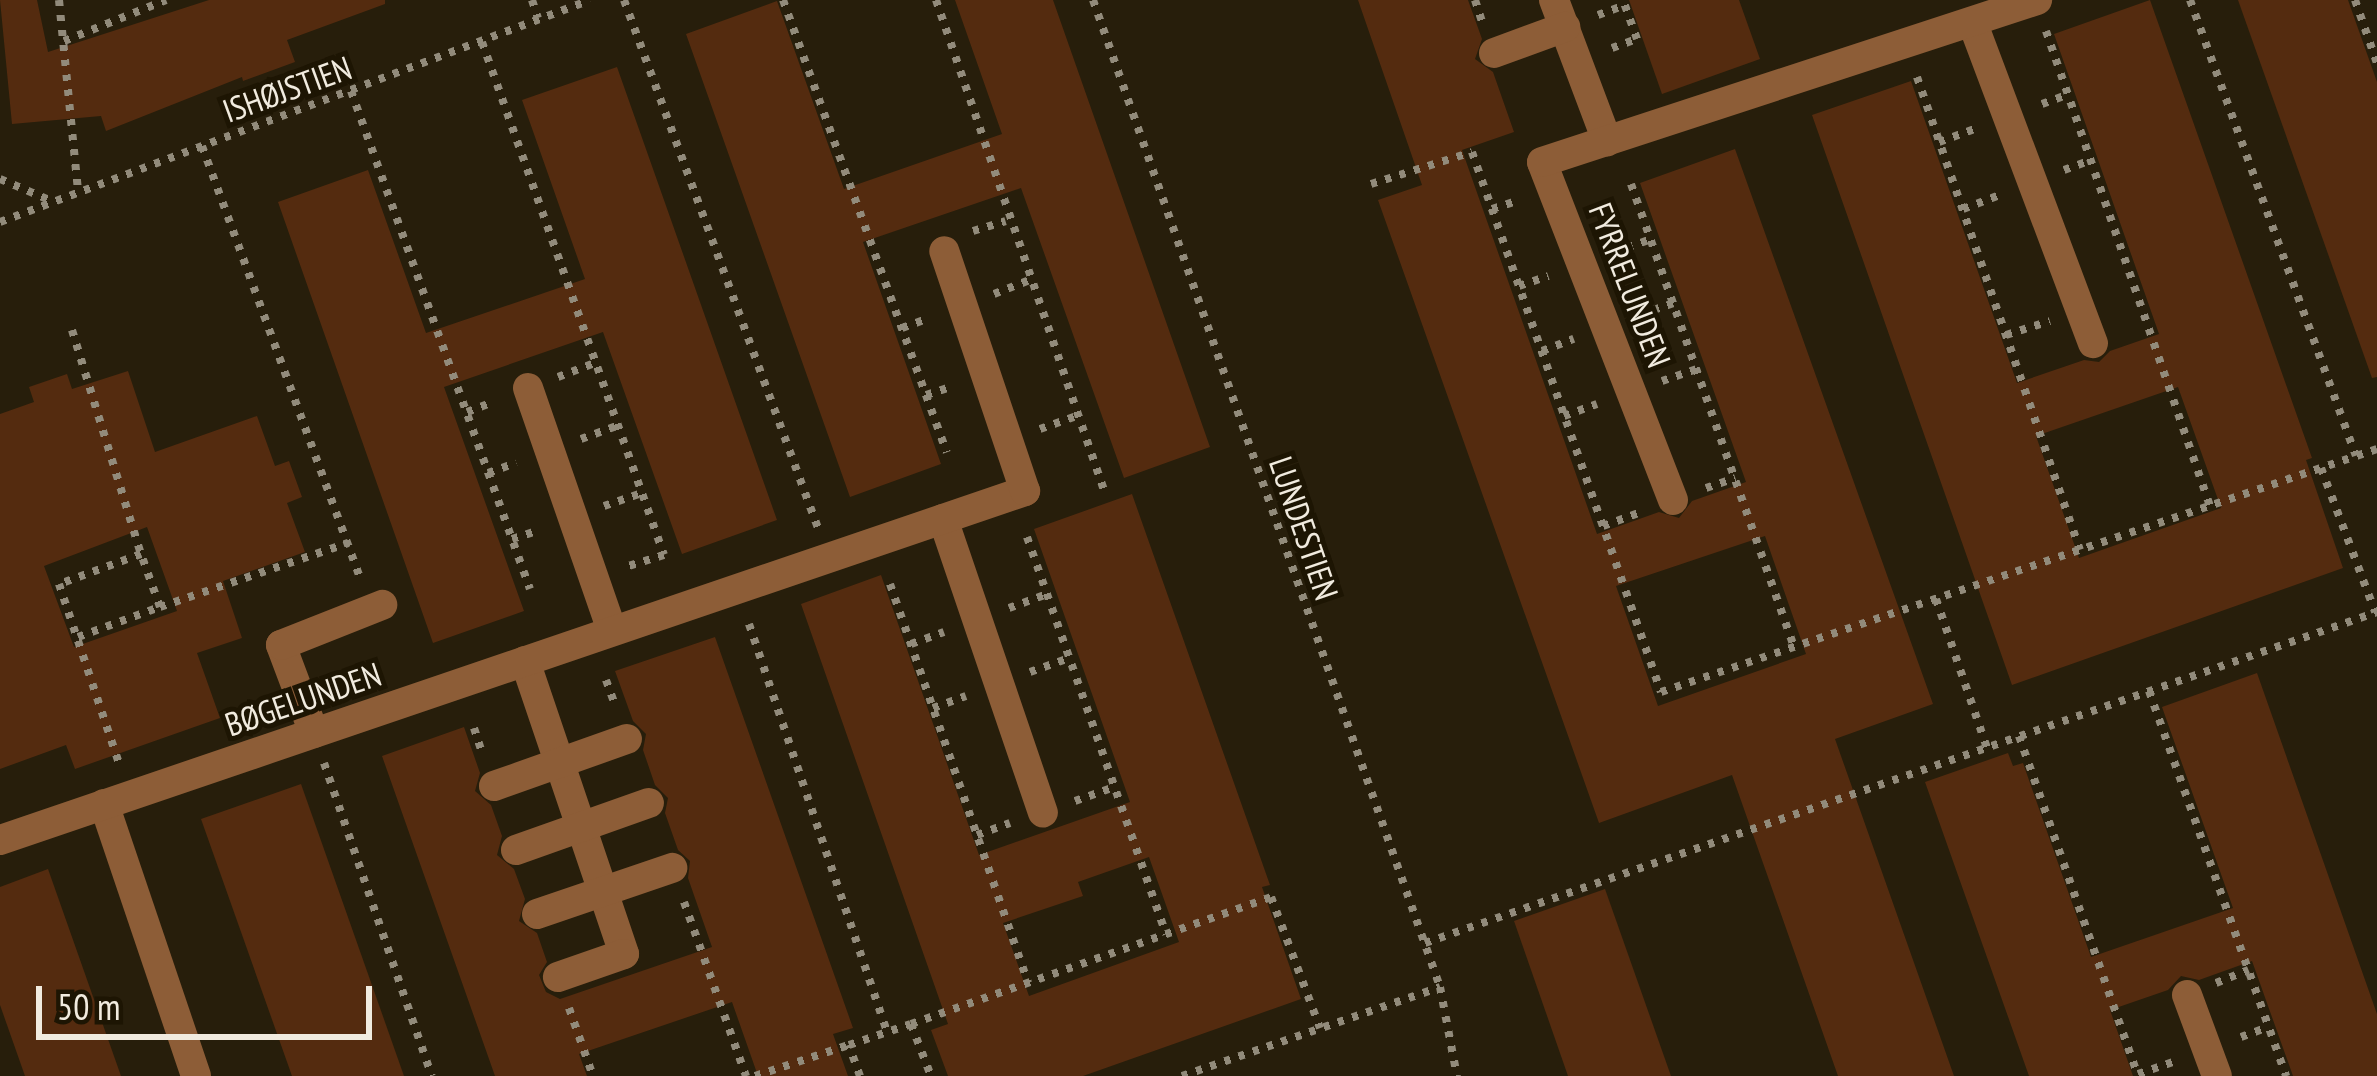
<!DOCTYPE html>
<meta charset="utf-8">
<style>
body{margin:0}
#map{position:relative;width:2377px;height:1076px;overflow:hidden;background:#271e0b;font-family:"PT Sans Narrow",sans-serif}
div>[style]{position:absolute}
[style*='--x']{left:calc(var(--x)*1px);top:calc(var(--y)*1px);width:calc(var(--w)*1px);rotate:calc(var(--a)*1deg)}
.building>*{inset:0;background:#542b0f}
.path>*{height:8px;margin-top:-4px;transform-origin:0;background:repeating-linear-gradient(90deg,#928b7b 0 6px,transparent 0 15px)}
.minor>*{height:30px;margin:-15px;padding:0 15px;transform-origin:15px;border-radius:15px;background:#8d5d37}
span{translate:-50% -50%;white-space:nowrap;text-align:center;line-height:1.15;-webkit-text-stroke:10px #1d1503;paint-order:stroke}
.street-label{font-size:33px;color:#f1ebdf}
.scale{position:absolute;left:36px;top:986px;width:336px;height:54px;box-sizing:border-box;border:6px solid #f1ebdf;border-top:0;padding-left:15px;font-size:36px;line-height:42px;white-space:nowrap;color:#f1ebdf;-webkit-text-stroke:9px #1d1503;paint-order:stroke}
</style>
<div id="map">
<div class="building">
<i style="clip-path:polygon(0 0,37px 0,48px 52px,209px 0,385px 0,385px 4px,287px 40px,295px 62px,243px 81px,242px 77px,106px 131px,101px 116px,12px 124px)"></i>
<i style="clip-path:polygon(955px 0,1053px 0,1210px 447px,1124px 478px,1021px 188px,863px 242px,941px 464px,850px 497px,686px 34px,777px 1px,844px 189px,1002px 134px)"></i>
<i style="clip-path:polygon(evenodd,1358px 0,1468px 0,1482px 39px,1475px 59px,1493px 72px,1514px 132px,1462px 150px,1597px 534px,1659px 512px,1679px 518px,1692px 501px,1746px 482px,1640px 183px,1735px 149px,1933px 704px,1835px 739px,1954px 1076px,1838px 1076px,1732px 775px,1599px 823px,1378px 200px,1422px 185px,1358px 0,1765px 536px,1806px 654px,1658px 706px,1616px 586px,1765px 536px)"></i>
<i style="clip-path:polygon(1629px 0,1739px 0,1760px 59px,1662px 94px)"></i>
<i style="clip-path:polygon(evenodd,2150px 0,2312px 458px,2306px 460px,2343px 568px,2012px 685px,1812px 115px,1911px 81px,2017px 383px,2084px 360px,2099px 362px,2110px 351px,2159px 334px,2054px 34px,2150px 0,2178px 387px,2221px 508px,2079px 558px,2036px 436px,2178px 387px)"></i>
<i style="clip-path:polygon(2238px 0,2348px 0,2377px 82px,2377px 377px,2372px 378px)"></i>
<i style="clip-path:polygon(617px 67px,777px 520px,682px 554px,603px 332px,444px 387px,524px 611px,433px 643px,278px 202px,368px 170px,426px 333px,585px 279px,522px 100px)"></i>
<i style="clip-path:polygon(evenodd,128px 371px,155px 452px,257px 416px,275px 466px,289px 461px,302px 497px,287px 503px,305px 552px,223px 581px,242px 638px,197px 653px,220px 718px,75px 769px,66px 745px,0 769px,0 414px,34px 402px,29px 387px,67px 374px,72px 389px,128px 371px,147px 527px,177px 611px,74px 647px,44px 566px,147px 527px)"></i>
<i style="clip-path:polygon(evenodd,1132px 494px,1270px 885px,1262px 887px,1301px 999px,1083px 1076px,948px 1076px,931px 1030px,948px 1024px,801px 604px,881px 575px,979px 855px,1130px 802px,1034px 529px,1132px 494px,1149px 857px,1179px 942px,1029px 996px,1003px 923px,1083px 896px,1078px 882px,1149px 857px)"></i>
<i style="clip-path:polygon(715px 637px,853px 1028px,833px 1034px,848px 1076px,758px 1076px,732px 1002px,579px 1054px,587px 1076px,495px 1076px,382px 756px,464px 727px,480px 773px,475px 791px,491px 805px,502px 836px,497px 855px,514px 869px,525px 899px,519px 921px,537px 933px,547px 962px,539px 975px,546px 992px,560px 999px,712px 947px,688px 878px,690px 861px,678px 850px,665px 813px,668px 798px,655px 785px,643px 750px,646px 734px,633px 721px,615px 671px)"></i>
<i style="clip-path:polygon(2257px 673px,2377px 1014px,2377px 1076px,2293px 1076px,2252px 961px,2199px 980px,2181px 976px,2168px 990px,2110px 1010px,2133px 1076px,2029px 1076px,1925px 782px,2008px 753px,2013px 766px,2023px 763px,2091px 957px,2233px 908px,2162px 707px)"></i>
<i style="clip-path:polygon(301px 784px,404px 1076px,292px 1076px,201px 819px)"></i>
<i style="clip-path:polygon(48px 869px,121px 1076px,25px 1076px,0 1005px,0 887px)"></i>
<i style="clip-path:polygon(1605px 889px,1671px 1076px,1568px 1076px,1514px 921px)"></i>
</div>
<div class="path">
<i style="--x:59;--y:0;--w:193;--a:84.3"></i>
<i style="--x:532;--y:0;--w:19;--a:72"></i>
<i style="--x:624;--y:0;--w:563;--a:69.83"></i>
<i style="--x:783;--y:0;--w:481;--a:70.1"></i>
<i style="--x:936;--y:0;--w:521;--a:71.08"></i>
<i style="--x:1093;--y:0;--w:1046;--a:70.63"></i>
<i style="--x:1440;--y:987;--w:91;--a:79.2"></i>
<i style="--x:1475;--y:0;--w:22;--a:72"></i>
<i style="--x:2190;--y:0;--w:485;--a:70"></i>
<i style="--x:2355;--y:0;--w:67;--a:70.8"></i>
<i style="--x:1598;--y:15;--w:29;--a:-20"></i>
<i style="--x:2046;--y:31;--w:503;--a:70.95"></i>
<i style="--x:64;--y:41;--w:110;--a:-21.9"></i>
<i style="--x:482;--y:42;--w:544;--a:70.47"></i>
<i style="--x:664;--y:555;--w:41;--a:162.9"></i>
<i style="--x:1612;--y:48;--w:27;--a:-20"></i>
<i style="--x:1637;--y:39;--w:41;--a:-109.7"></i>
<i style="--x:1917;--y:77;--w:500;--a:70.99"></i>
<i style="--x:351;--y:91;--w:529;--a:70.23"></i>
<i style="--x:2042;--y:104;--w:29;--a:-20"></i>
<i style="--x:1939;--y:142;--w:40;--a:-20.2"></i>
<i style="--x:202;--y:146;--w:460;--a:69.9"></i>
<i style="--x:2064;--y:170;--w:29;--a:-20"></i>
<i style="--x:0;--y:179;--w:59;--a:23.1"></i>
<i style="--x:1371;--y:184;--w:106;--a:-17.6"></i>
<i style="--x:1472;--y:152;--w:572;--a:70.71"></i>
<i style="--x:1661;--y:692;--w:756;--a:-18.75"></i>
<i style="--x:1631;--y:184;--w:491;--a:70.6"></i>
<i style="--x:1492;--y:209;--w:28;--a:-18"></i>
<i style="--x:1963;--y:209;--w:40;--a:-21"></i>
<i style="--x:0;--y:222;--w:630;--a:-20.62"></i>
<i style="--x:973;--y:231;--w:34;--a:-17"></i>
<i style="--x:1613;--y:253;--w:40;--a:-20.2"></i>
<i style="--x:1519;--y:286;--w:31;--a:-19"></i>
<i style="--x:994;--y:294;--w:41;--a:-21.5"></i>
<i style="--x:1639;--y:315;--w:36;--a:-19"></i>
<i style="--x:902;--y:328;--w:29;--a:-20"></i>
<i style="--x:72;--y:330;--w:234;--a:72.9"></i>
<i style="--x:2006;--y:335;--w:46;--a:-17.7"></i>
<i style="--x:1542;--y:351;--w:34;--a:-21"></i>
<i style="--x:558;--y:377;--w:42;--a:-21"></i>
<i style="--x:1662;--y:381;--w:36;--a:-19"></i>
<i style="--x:926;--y:395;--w:28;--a:-18"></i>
<i style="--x:467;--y:412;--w:28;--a:-21"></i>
<i style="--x:1564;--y:416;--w:35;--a:-20"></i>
<i style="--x:1040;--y:429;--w:41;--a:-19.7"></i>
<i style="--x:581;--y:439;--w:40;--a:-20.2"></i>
<i style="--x:2321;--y:468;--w:154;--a:69.4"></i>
<i style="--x:488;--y:473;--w:30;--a:-20"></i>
<i style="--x:1706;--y:488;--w:31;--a:-19"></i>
<i style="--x:604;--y:506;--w:40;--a:-18.9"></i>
<i style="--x:1603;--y:526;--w:40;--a:-20.2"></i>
<i style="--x:1027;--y:537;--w:421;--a:70.7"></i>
<i style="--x:512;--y:539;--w:28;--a:-18"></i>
<i style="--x:890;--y:584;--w:422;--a:70.9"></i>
<i style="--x:1936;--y:599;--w:157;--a:71.1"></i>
<i style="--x:160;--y:607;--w:199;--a:-18.8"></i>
<i style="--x:1009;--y:608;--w:40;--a:-20.2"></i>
<i style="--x:749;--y:624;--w:431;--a:71.3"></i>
<i style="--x:78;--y:637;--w:87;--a:-20.1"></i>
<i style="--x:160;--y:607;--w:56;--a:-109.7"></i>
<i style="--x:141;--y:554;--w:87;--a:159.9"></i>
<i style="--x:59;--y:584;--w:192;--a:71.5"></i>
<i style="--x:911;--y:644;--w:35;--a:-20"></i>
<i style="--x:1030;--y:672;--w:41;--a:-19.7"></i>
<i style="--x:606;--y:680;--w:29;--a:70"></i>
<i style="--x:2149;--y:691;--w:409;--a:70.4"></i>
<i style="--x:933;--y:708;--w:35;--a:-20"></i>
<i style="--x:474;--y:728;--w:28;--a:72"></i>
<i style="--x:2019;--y:736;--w:360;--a:70.7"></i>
<i style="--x:324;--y:763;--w:331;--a:71"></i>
<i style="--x:1075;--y:801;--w:41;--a:-19.7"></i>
<i style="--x:977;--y:835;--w:35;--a:-20"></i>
<i style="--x:684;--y:902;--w:185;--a:70.4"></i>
<i style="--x:1425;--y:943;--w:1008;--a:-19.17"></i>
<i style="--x:2216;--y:983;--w:35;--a:-22"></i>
<i style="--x:569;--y:1008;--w:72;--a:70.6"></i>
<i style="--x:911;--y:1024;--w:382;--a:-19.4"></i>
<i style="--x:1271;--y:897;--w:140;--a:69.5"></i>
<i style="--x:2241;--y:1037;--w:29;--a:-20"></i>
<i style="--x:2138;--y:1074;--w:40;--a:-18.9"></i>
<i style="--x:755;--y:1076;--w:99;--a:-18.3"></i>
<i style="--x:860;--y:1076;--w:33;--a:-110"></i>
<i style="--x:849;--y:1045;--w:65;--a:-18.7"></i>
<i style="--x:911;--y:1024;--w:56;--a:69"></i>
<i style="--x:1182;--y:1076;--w:273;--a:-19"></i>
</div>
<div class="minor">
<i style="--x:1554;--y:0;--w:151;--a:69.4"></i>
<i style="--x:1973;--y:24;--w:341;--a:69.4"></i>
<i style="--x:1494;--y:53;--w:76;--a:-20.1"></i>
<i style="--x:528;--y:388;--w:257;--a:70.9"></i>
<i style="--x:1673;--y:500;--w:362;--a:-111.2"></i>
<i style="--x:1542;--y:162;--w:521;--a:-18.12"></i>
<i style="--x:943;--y:519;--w:310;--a:71.2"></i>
<i style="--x:525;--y:661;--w:309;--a:71.3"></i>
<i style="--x:624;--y:954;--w:70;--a:160.8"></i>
<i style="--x:314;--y:733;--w:94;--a:-110.6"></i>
<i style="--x:281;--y:645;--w:109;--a:-21.6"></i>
<i style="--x:494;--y:786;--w:141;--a:-19.5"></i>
<i style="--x:104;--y:804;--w:287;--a:71.3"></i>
<i style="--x:0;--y:840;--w:1083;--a:-18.8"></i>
<i style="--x:1025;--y:491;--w:253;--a:-108.6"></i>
<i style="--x:516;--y:850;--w:141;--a:-19.5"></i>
<i style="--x:537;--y:914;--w:143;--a:-18.8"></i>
<i style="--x:2187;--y:995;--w:86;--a:69.7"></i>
</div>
<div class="street-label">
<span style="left:287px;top:89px;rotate:-20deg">ISHØJSTIEN</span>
<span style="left:1630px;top:285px;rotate:69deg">FYRRELUNDEN</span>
<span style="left:1304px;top:528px;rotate:71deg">LUNDESTIEN</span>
<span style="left:303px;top:699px;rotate:-19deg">BØGELUNDEN</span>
</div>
<div class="scale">50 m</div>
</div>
